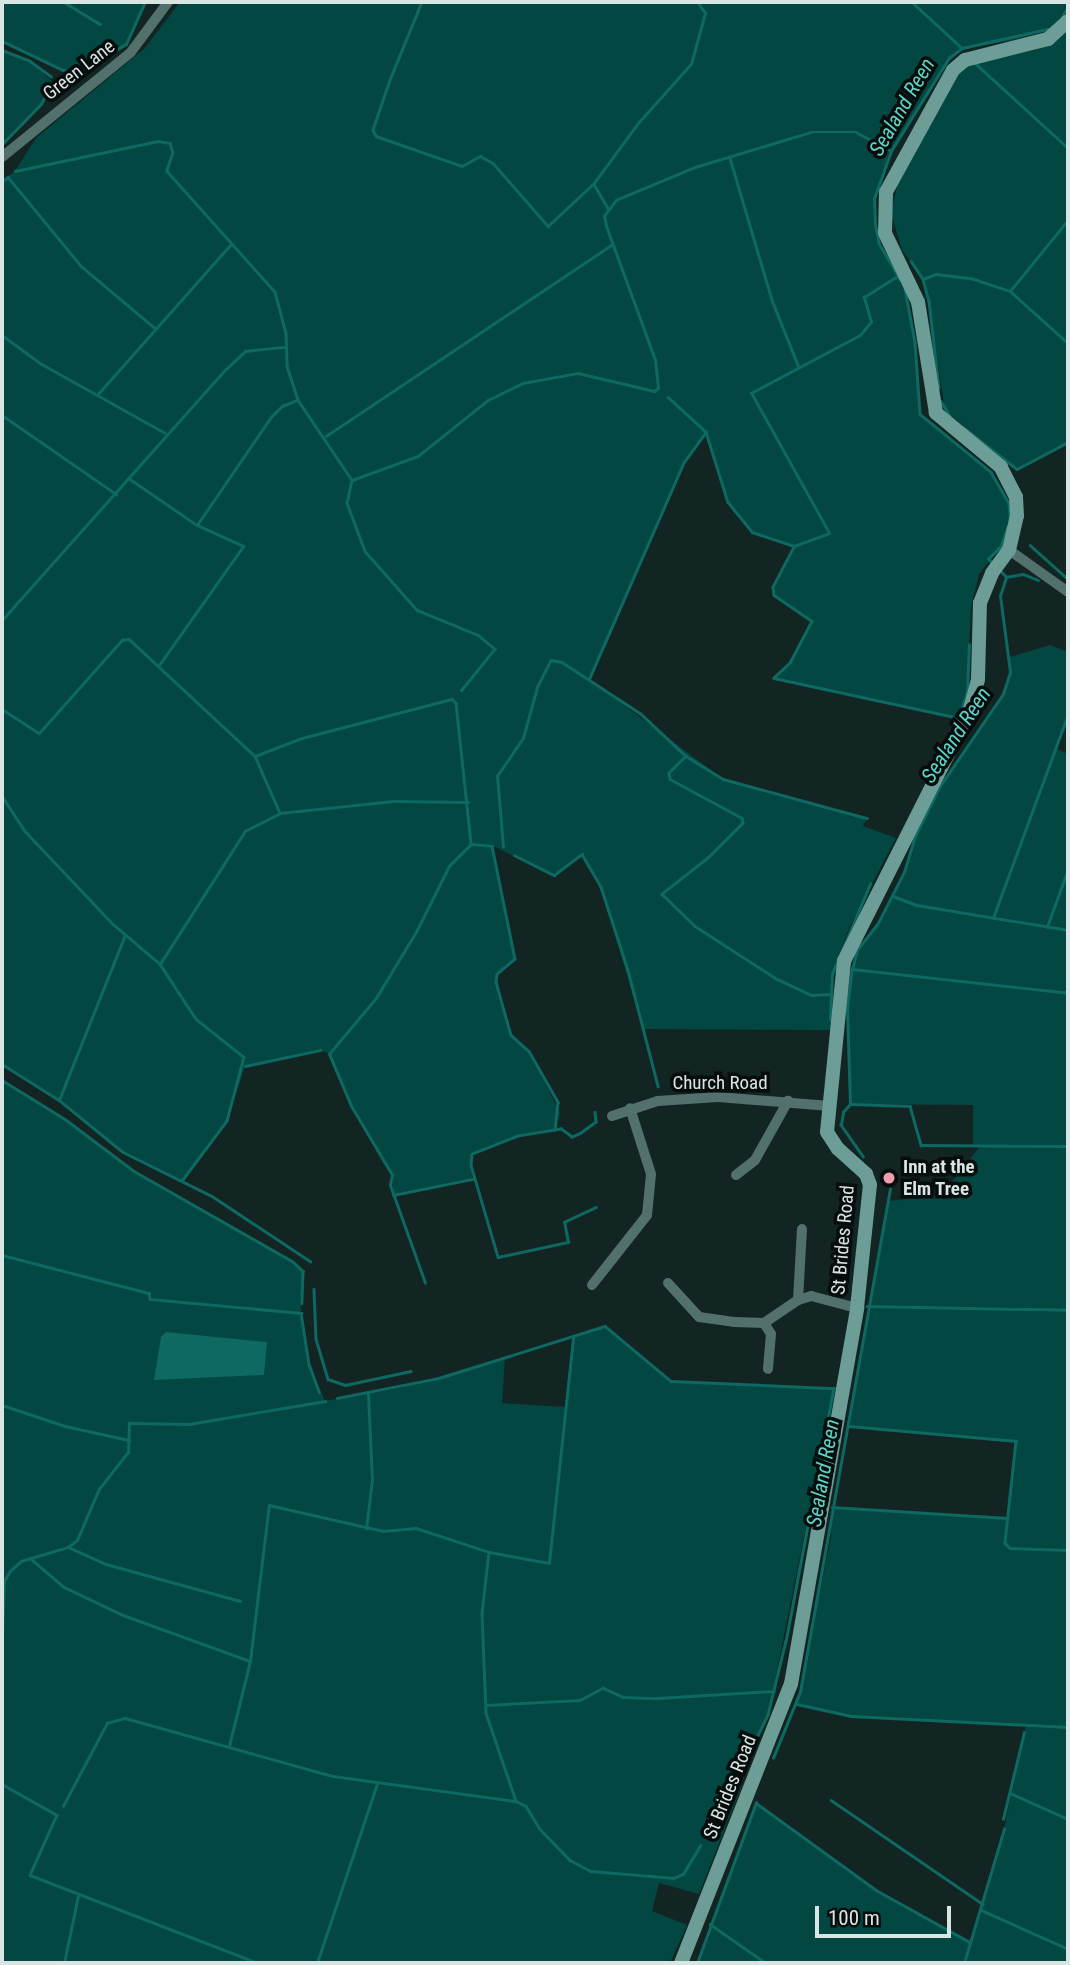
<!DOCTYPE html>
<style>
body{margin:0}
#map{position:relative;width:1070px;height:1965px;overflow:hidden;background:#132523;font-family:"Roboto Condensed",sans-serif}
div>[style]{position:absolute}
[style*='--x']{left:calc(var(--x)*1px);top:calc(var(--y)*1px);width:calc(var(--w)*1px);rotate:calc(var(--a)*1deg)}
.green>*{inset:0;background:#024741}
.water>*{inset:0;background:#0d6961}
.stream>*{height:2.5px;margin:-1.25px;padding:0 1.25px;transform-origin:1.25px;border-radius:1.25px;background:#0d6961}
.street>*{height:10px;margin:-5px;padding:0 5px;transform-origin:5px;border-radius:5px;background:#52706c}
.secondary>*{height:14px;margin:-7px;padding:0 7px;transform-origin:7px;border-radius:7px;background:#6c9d97}
.dots>*{width:19px;height:19px;translate:-50% -50%;box-sizing:border-box;border:4px solid #060d0c;border-radius:50%}
span{translate:-50% -50%;white-space:nowrap;text-align:center;line-height:1.15;-webkit-text-stroke:7px #060d0c;paint-order:stroke}
.street-label{font-size:19px;color:#d9e5e3}
.poi-label{font-size:19px;color:#d9e5e3;font-weight:700}
.left{translate:0 -50%;text-align:left}
.water-label{font-size:21px;color:#5dd5c7;font-style:italic}
.frame{position:absolute;inset:0;border:4px solid #d9e5e3;pointer-events:none}
.scale{position:absolute;left:815px;top:1906px;width:136px;height:32px;box-sizing:border-box;border:4px solid #d9e5e3;border-top:0;padding-left:9px;font-size:21px;line-height:24px;white-space:nowrap;color:#d9e5e3;-webkit-text-stroke:5px #060d0c;paint-order:stroke}
</style>
<div id="map">
<div class="green">
<i style="clip-path:polygon(2px 2px,145px 2px,126px 44px,100px 63px,63px 70px,2px 41px)"></i>
<i style="clip-path:polygon(180px 2px,1068px 2px,1055px 27px,1010px 41px,962px 48px,949px 58px,891px 151px,874px 199px,879px 244px,904px 288px,915px 342px,920px 414px,991px 472px,1009px 503px,1010px 522px,1001px 546px,979px 574px,971px 607px,967px 692px,959px 718px,774px 678px,790px 663px,812px 621px,774px 595px,773px 587px,794px 546px,752px 532px,728px 502px,705px 433px,684px 462px,589px 679px,723px 779px,867px 818px,863px 826px,896px 838px,849px 928px,832px 974px,831px 1030px,643px 1029px,601px 887px,582px 855px,554px 875px,493px 846px,515px 959px,497px 974px,496px 982px,511px 1035px,529px 1051px,560px 1113px,555px 1130px,518px 1136px,472px 1154px,472px 1179px,393px 1195px,392px 1175px,351px 1106px,329px 1054px,320px 1050px,245px 1066px,227px 1121px,182px 1181px,123px 1152px,59px 1100px,2px 1064px,2px 181px,15px 171px,36px 138px,144px 49px)"></i>
<i style="clip-path:polygon(1068px 32px,1068px 442px,1017px 469px,945px 411px,929px 301px,923px 279px,902px 250px,891px 213px,898px 182px,959px 72px,974px 62px,1036px 50px)"></i>
<i style="clip-path:polygon(2px 50px,30px 61px,53px 82px,41px 104px,2px 144px)"></i>
<i style="clip-path:polygon(1050px 645px,1068px 652px,1068px 714px,1057px 749px,1068px 754px,1068px 1963px,697px 1963px,756px 1803px,876px 1890px,970px 1942px,1004px 1829px,1026px 1725px,851px 1716px,797px 1704px,831px 1537px,832px 1507px,1008px 1517px,1016px 1441px,849px 1426px,889px 1201px,942px 1195px,980px 1146px,973px 1145px,973px 1105px,850px 1104px,847px 1008px,857px 950px,878px 923px,904px 872px,915px 836px,940px 786px,1003px 694px,1010px 672px,1010px 657px)"></i>
<i style="clip-path:polygon(2px 1080px,65px 1119px,134px 1171px,242px 1231px,303px 1271px,301px 1313px,309px 1364px,325px 1401px,400px 1388px,505px 1357px,502px 1403px,565px 1407px,573px 1336px,605px 1326px,671px 1381px,834px 1388px,768px 1715px,732px 1781px,741px 1788px,699px 1894px,659px 1883px,652px 1911px,687px 1925px,670px 1963px,2px 1963px)"></i>
</div>
<div class="water">
<i style="clip-path:polygon(166px 1332px,267px 1342px,264px 1375px,154px 1380px,161px 1337px)"></i>
</div>
<div class="stream">
<i style="--x:64;--y:2;--w:42;--a:31.4"></i>
<i style="--x:422;--y:2;--w:84;--a:112.3"></i>
<i style="--x:390;--y:80;--w:53;--a:108.8"></i>
<i style="--x:373;--y:130;--w:7;--a:63"></i>
<i style="--x:376;--y:136;--w:91;--a:19.2"></i>
<i style="--x:462;--y:166;--w:21;--a:-29"></i>
<i style="--x:480;--y:156;--w:15;--a:28"></i>
<i style="--x:493;--y:163;--w:84;--a:48.9"></i>
<i style="--x:548;--y:226;--w:63;--a:-43.1"></i>
<i style="--x:594;--y:183;--w:74;--a:-53.7"></i>
<i style="--x:638;--y:123;--w:79;--a:-48.1"></i>
<i style="--x:691;--y:64;--w:53;--a:-74.6"></i>
<i style="--x:705;--y:13;--w:14;--a:-126"></i>
<i style="--x:912;--y:2;--w:68;--a:42.6"></i>
<i style="--x:1061;--y:18;--w:14;--a:-60"></i>
<i style="--x:2;--y:41;--w:68;--a:25.4"></i>
<i style="--x:63;--y:70;--w:21;--a:-3"></i>
<i style="--x:84;--y:69;--w:49;--a:-30.8"></i>
<i style="--x:126;--y:44;--w:46;--a:-65.7"></i>
<i style="--x:2;--y:50;--w:30;--a:21"></i>
<i style="--x:30;--y:61;--w:26;--a:36"></i>
<i style="--x:975;--y:63;--w:126;--a:42.4"></i>
<i style="--x:2;--y:144;--w:56;--a:-45.7"></i>
<i style="--x:41;--y:104;--w:25;--a:-61"></i>
<i style="--x:730;--y:158;--w:148;--a:73.5"></i>
<i style="--x:772;--y:300;--w:70;--a:68.2"></i>
<i style="--x:15;--y:171;--w:146;--a:-11.8"></i>
<i style="--x:158;--y:141;--w:12;--a:9"></i>
<i style="--x:170;--y:143;--w:9;--a:72"></i>
<i style="--x:173;--y:152;--w:20;--a:108"></i>
<i style="--x:167;--y:171;--w:162;--a:48.2"></i>
<i style="--x:275;--y:292;--w:42;--a:75"></i>
<i style="--x:286;--y:333;--w:33;--a:88"></i>
<i style="--x:287;--y:366;--w:36;--a:72"></i>
<i style="--x:298;--y:400;--w:97;--a:56"></i>
<i style="--x:352;--y:480;--w:24;--a:102"></i>
<i style="--x:347;--y:503;--w:51;--a:69.4"></i>
<i style="--x:365;--y:551;--w:79;--a:48.6"></i>
<i style="--x:417;--y:610;--w:66;--a:22.3"></i>
<i style="--x:478;--y:635;--w:22;--a:39"></i>
<i style="--x:495;--y:649;--w:53;--a:128.8"></i>
<i style="--x:2;--y:181;--w:7;--a:-34"></i>
<i style="--x:8;--y:177;--w:115;--a:50.6"></i>
<i style="--x:81;--y:266;--w:97;--a:40"></i>
<i style="--x:594;--y:184;--w:28;--a:60"></i>
<i style="--x:911;--y:261;--w:22;--a:56"></i>
<i style="--x:923;--y:279;--w:23;--a:75"></i>
<i style="--x:929;--y:301;--w:87;--a:83.4"></i>
<i style="--x:923;--y:279;--w:14;--a:-21"></i>
<i style="--x:936;--y:274;--w:35;--a:7"></i>
<i style="--x:971;--y:278;--w:41;--a:18.4"></i>
<i style="--x:1010;--y:291;--w:78;--a:41.9"></i>
<i style="--x:900;--y:280;--w:42;--a:-120.3"></i>
<i style="--x:879;--y:244;--w:19;--a:-102"></i>
<i style="--x:875;--y:225;--w:26;--a:-92"></i>
<i style="--x:874;--y:199;--w:51;--a:-70.5"></i>
<i style="--x:891;--y:151;--w:110;--a:-58.1"></i>
<i style="--x:949;--y:58;--w:16;--a:-38"></i>
<i style="--x:962;--y:48;--w:88;--a:-12.5"></i>
<i style="--x:905;--y:289;--w:54;--a:79.3"></i>
<i style="--x:915;--y:342;--w:72;--a:86"></i>
<i style="--x:920;--y:414;--w:92;--a:39.2"></i>
<i style="--x:991;--y:472;--w:36;--a:60"></i>
<i style="--x:1009;--y:503;--w:16;--a:86"></i>
<i style="--x:1010;--y:291;--w:92;--a:-50.8"></i>
<i style="--x:2;--y:335;--w:47;--a:36.4"></i>
<i style="--x:40;--y:363;--w:143;--a:29.2"></i>
<i style="--x:97;--y:395;--w:202;--a:-48.4"></i>
<i style="--x:668;--y:397;--w:52;--a:42.6"></i>
<i style="--x:706;--y:432;--w:73;--a:72.6"></i>
<i style="--x:728;--y:502;--w:38;--a:51"></i>
<i style="--x:752;--y:532;--w:44;--a:18.4"></i>
<i style="--x:794;--y:546;--w:37;--a:-20"></i>
<i style="--x:829;--y:533;--w:160;--a:-119.1"></i>
<i style="--x:751;--y:393;--w:123;--a:-28"></i>
<i style="--x:860;--y:335;--w:17;--a:-50"></i>
<i style="--x:871;--y:322;--w:26;--a:-106"></i>
<i style="--x:864;--y:297;--w:39;--a:-32"></i>
<i style="--x:941;--y:401;--w:17;--a:59"></i>
<i style="--x:2;--y:415;--w:139;--a:34.7"></i>
<i style="--x:963;--y:427;--w:68;--a:37.9"></i>
<i style="--x:1017;--y:469;--w:58;--a:-27.9"></i>
<i style="--x:326;--y:436;--w:343;--a:-33.8"></i>
<i style="--x:130;--y:479;--w:81;--a:34.5"></i>
<i style="--x:197;--y:525;--w:51;--a:24.1"></i>
<i style="--x:244;--y:546;--w:147;--a:125.3"></i>
<i style="--x:352;--y:480;--w:70;--a:-20"></i>
<i style="--x:418;--y:456;--w:90;--a:-38.7"></i>
<i style="--x:488;--y:400;--w:39;--a:-26"></i>
<i style="--x:523;--y:383;--w:56;--a:-10.3"></i>
<i style="--x:578;--y:373;--w:78;--a:13.3"></i>
<i style="--x:654;--y:391;--w:5;--a:-37"></i>
<i style="--x:658;--y:388;--w:28;--a:-96"></i>
<i style="--x:655;--y:360;--w:143;--a:-110.1"></i>
<i style="--x:606;--y:226;--w:10;--a:-101"></i>
<i style="--x:604;--y:216;--w:20;--a:-53"></i>
<i style="--x:616;--y:200;--w:86;--a:-22.7"></i>
<i style="--x:695;--y:167;--w:121;--a:-16.8"></i>
<i style="--x:811;--y:132;--w:45;--a:0"></i>
<i style="--x:856;--y:132;--w:40;--a:28"></i>
<i style="--x:197;--y:525;--w:131;--a:-55.6"></i>
<i style="--x:271;--y:417;--w:16;--a:-45"></i>
<i style="--x:282;--y:406;--w:17;--a:-21"></i>
<i style="--x:1030;--y:545;--w:51;--a:41.8"></i>
<i style="--x:794;--y:547;--w:45;--a:117.7"></i>
<i style="--x:773;--y:587;--w:8;--a:83"></i>
<i style="--x:774;--y:595;--w:46;--a:34.4"></i>
<i style="--x:812;--y:621;--w:47;--a:117.6"></i>
<i style="--x:790;--y:663;--w:22;--a:137"></i>
<i style="--x:774;--y:678;--w:189;--a:12.2"></i>
<i style="--x:959;--y:718;--w:27;--a:-73"></i>
<i style="--x:967;--y:692;--w:47;--a:-87.6"></i>
<i style="--x:991;--y:562;--w:4;--a:-135"></i>
<i style="--x:988;--y:559;--w:18;--a:-45"></i>
<i style="--x:1001;--y:546;--w:19;--a:-72"></i>
<i style="--x:1006;--y:577;--w:17;--a:-10"></i>
<i style="--x:1023;--y:574;--w:16;--a:22"></i>
<i style="--x:2;--y:620;--w:336;--a:-48.3"></i>
<i style="--x:226;--y:369;--w:26;--a:-43"></i>
<i style="--x:245;--y:351;--w:39;--a:-6"></i>
<i style="--x:589;--y:679;--w:237;--a:-66.4"></i>
<i style="--x:684;--y:462;--w:36;--a:-54"></i>
<i style="--x:2;--y:709;--w:44;--a:33"></i>
<i style="--x:39;--y:733;--w:125;--a:-48.3"></i>
<i style="--x:122;--y:640;--w:7;--a:-8"></i>
<i style="--x:129;--y:639;--w:172;--a:42.9"></i>
<i style="--x:255;--y:756;--w:62;--a:66.3"></i>
<i style="--x:255;--y:756;--w:50;--a:-21"></i>
<i style="--x:302;--y:738;--w:155;--a:-14.6"></i>
<i style="--x:452;--y:699;--w:6;--a:45"></i>
<i style="--x:456;--y:703;--w:142;--a:83.9"></i>
<i style="--x:686;--y:756;--w:24;--a:135"></i>
<i style="--x:669;--y:773;--w:6;--a:81"></i>
<i style="--x:670;--y:779;--w:82;--a:28.4"></i>
<i style="--x:742;--y:818;--w:5;--a:79"></i>
<i style="--x:743;--y:823;--w:49;--a:135"></i>
<i style="--x:708;--y:858;--w:58;--a:142"></i>
<i style="--x:662;--y:894;--w:46;--a:44.1"></i>
<i style="--x:695;--y:926;--w:98;--a:32.9"></i>
<i style="--x:777;--y:979;--w:38;--a:25"></i>
<i style="--x:812;--y:995;--w:18;--a:-3"></i>
<i style="--x:2;--y:796;--w:42;--a:56.7"></i>
<i style="--x:25;--y:831;--w:128;--a:46.6"></i>
<i style="--x:113;--y:924;--w:62;--a:40.4"></i>
<i style="--x:160;--y:964;--w:66;--a:56.8"></i>
<i style="--x:196;--y:1019;--w:61;--a:38.4"></i>
<i style="--x:244;--y:1057;--w:66;--a:104.9"></i>
<i style="--x:227;--y:1121;--w:75;--a:126.9"></i>
<i style="--x:503;--y:847;--w:71;--a:-94.8"></i>
<i style="--x:497;--y:776;--w:46;--a:-55.6"></i>
<i style="--x:523;--y:738;--w:53;--a:-74.6"></i>
<i style="--x:537;--y:687;--w:30;--a:-63"></i>
<i style="--x:551;--y:660;--w:11;--a:10"></i>
<i style="--x:562;--y:662;--w:93;--a:33.2"></i>
<i style="--x:640;--y:713;--w:63;--a:43.1"></i>
<i style="--x:686;--y:756;--w:44;--a:31.9"></i>
<i style="--x:723;--y:779;--w:149;--a:15.2"></i>
<i style="--x:514;--y:855;--w:45;--a:26.6"></i>
<i style="--x:554;--y:875;--w:35;--a:-37"></i>
<i style="--x:582;--y:854;--w:14;--a:60"></i>
<i style="--x:589;--y:866;--w:24;--a:60"></i>
<i style="--x:601;--y:887;--w:87;--a:72"></i>
<i style="--x:628;--y:970;--w:120;--a:75.5"></i>
<i style="--x:893;--y:896;--w:26;--a:21"></i>
<i style="--x:917;--y:905;--w:153;--a:9.4"></i>
<i style="--x:993;--y:918;--w:217;--a:-69.8"></i>
<i style="--x:1047;--y:927;--w:62;--a:-70.1"></i>
<i style="--x:160;--y:964;--w:158;--a:-57.4"></i>
<i style="--x:245;--y:831;--w:39;--a:-27"></i>
<i style="--x:280;--y:813;--w:116;--a:-6"></i>
<i style="--x:395;--y:801;--w:73;--a:0.8"></i>
<i style="--x:852;--y:969;--w:217;--a:6.3"></i>
<i style="--x:830;--y:1020;--w:46;--a:-87.5"></i>
<i style="--x:832;--y:974;--w:98;--a:-67.1"></i>
<i style="--x:2;--y:1064;--w:67;--a:32.3"></i>
<i style="--x:59;--y:1100;--w:82;--a:39.1"></i>
<i style="--x:123;--y:1152;--w:99;--a:26.3"></i>
<i style="--x:212;--y:1196;--w:118;--a:33.6"></i>
<i style="--x:245;--y:1066;--w:77;--a:-12"></i>
<i style="--x:2;--y:1080;--w:74;--a:31.8"></i>
<i style="--x:65;--y:1119;--w:86;--a:37"></i>
<i style="--x:134;--y:1171;--w:182;--a:29.7"></i>
<i style="--x:292;--y:1261;--w:15;--a:42"></i>
<i style="--x:303;--y:1271;--w:32;--a:92"></i>
<i style="--x:59;--y:1100;--w:178;--a:-68.2"></i>
<i style="--x:850;--y:1104;--w:60;--a:1.9"></i>
<i style="--x:910;--y:1106;--w:41;--a:74.2"></i>
<i style="--x:921;--y:1145;--w:147;--a:0.4"></i>
<i style="--x:595;--y:1112;--w:10;--a:84"></i>
<i style="--x:596;--y:1122;--w:19;--a:144"></i>
<i style="--x:581;--y:1133;--w:10;--a:156"></i>
<i style="--x:572;--y:1137;--w:14;--a:-144"></i>
<i style="--x:561;--y:1129;--w:44;--a:170.8"></i>
<i style="--x:518;--y:1136;--w:49;--a:158.6"></i>
<i style="--x:472;--y:1154;--w:11;--a:95"></i>
<i style="--x:471;--y:1165;--w:96;--a:73.6"></i>
<i style="--x:498;--y:1257;--w:72;--a:-12.1"></i>
<i style="--x:568;--y:1242;--w:20;--a:-101"></i>
<i style="--x:564;--y:1222;--w:35;--a:-25"></i>
<i style="--x:863;--y:1157;--w:39;--a:-125"></i>
<i style="--x:841;--y:1125;--w:13;--a:-81"></i>
<i style="--x:843;--y:1112;--w:11;--a:-49"></i>
<i style="--x:850;--y:1104;--w:96;--a:-91.8"></i>
<i style="--x:847;--y:1008;--w:39;--a:-83"></i>
<i style="--x:852;--y:969;--w:20;--a:-75"></i>
<i style="--x:857;--y:950;--w:34;--a:-52"></i>
<i style="--x:878;--y:923;--w:57;--a:-63"></i>
<i style="--x:904;--y:872;--w:38;--a:-73"></i>
<i style="--x:915;--y:836;--w:56;--a:-63.4"></i>
<i style="--x:940;--y:786;--w:112;--a:-55.6"></i>
<i style="--x:1003;--y:694;--w:23;--a:-72"></i>
<i style="--x:1010;--y:672;--w:77;--a:-97.5"></i>
<i style="--x:1000;--y:596;--w:20;--a:-72"></i>
<i style="--x:1006;--y:577;--w:7;--a:-135"></i>
<i style="--x:393;--y:1195;--w:81;--a:-11.4"></i>
<i style="--x:2;--y:1255;--w:152;--a:14.5"></i>
<i style="--x:149;--y:1293;--w:6;--a:81"></i>
<i style="--x:150;--y:1299;--w:152;--a:5.3"></i>
<i style="--x:301;--y:1313;--w:52;--a:81.1"></i>
<i style="--x:309;--y:1364;--w:30;--a:70"></i>
<i style="--x:425;--y:1283;--w:104;--a:-109.7"></i>
<i style="--x:390;--y:1185;--w:10;--a:-79"></i>
<i style="--x:392;--y:1175;--w:80;--a:-120.7"></i>
<i style="--x:351;--y:1106;--w:56;--a:-112.9"></i>
<i style="--x:329;--y:1054;--w:73;--a:-50"></i>
<i style="--x:376;--y:998;--w:77;--a:-58.8"></i>
<i style="--x:416;--y:932;--w:74;--a:-63.4"></i>
<i style="--x:449;--y:866;--w:31;--a:-45"></i>
<i style="--x:471;--y:844;--w:21;--a:5"></i>
<i style="--x:492;--y:846;--w:115;--a:78.5"></i>
<i style="--x:515;--y:959;--w:23;--a:140"></i>
<i style="--x:497;--y:974;--w:8;--a:97"></i>
<i style="--x:496;--y:982;--w:55;--a:74.2"></i>
<i style="--x:511;--y:1035;--w:24;--a:42"></i>
<i style="--x:529;--y:1051;--w:59;--a:60.4"></i>
<i style="--x:558;--y:1102;--w:28;--a:96"></i>
<i style="--x:314;--y:1289;--w:50;--a:87.7"></i>
<i style="--x:316;--y:1339;--w:42;--a:73.3"></i>
<i style="--x:328;--y:1379;--w:18;--a:19"></i>
<i style="--x:345;--y:1385;--w:67;--a:-12"></i>
<i style="--x:867;--y:1306;--w:201;--a:1.1"></i>
<i style="--x:337;--y:1398;--w:104;--a:-11.1"></i>
<i style="--x:439;--y:1378;--w:174;--a:-17.4"></i>
<i style="--x:605;--y:1326;--w:86;--a:39.8"></i>
<i style="--x:671;--y:1381;--w:163;--a:2.5"></i>
<i style="--x:834;--y:1388;--w:258;--a:100.7"></i>
<i style="--x:786;--y:1641;--w:76;--a:103.7"></i>
<i style="--x:768;--y:1715;--w:50;--a:116.1"></i>
<i style="--x:2;--y:1405;--w:66;--a:18.4"></i>
<i style="--x:65;--y:1426;--w:66;--a:12.3"></i>
<i style="--x:849;--y:1426;--w:168;--a:5.1"></i>
<i style="--x:1016;--y:1441;--w:103;--a:96.2"></i>
<i style="--x:1005;--y:1543;--w:7;--a:45"></i>
<i style="--x:1010;--y:1548;--w:58;--a:2"></i>
<i style="--x:832;--y:1507;--w:175;--a:3.6"></i>
<i style="--x:366;--y:1529;--w:49;--a:-83"></i>
<i style="--x:372;--y:1480;--w:86;--a:-92.7"></i>
<i style="--x:68;--y:1547;--w:42;--a:24.1"></i>
<i style="--x:106;--y:1564;--w:139;--a:15.4"></i>
<i style="--x:489;--y:1552;--w:61;--a:96.5"></i>
<i style="--x:482;--y:1613;--w:100;--a:87.7"></i>
<i style="--x:486;--y:1713;--w:93;--a:71.2"></i>
<i style="--x:30;--y:1558;--w:45;--a:40.5"></i>
<i style="--x:64;--y:1587;--w:65;--a:25.4"></i>
<i style="--x:123;--y:1615;--w:135;--a:19.9"></i>
<i style="--x:2;--y:1638;--w:57;--a:-88"></i>
<i style="--x:4;--y:1581;--w:12;--a:-59"></i>
<i style="--x:10;--y:1571;--w:15;--a:-42"></i>
<i style="--x:21;--y:1561;--w:49;--a:-16.6"></i>
<i style="--x:68;--y:1547;--w:11;--a:-38"></i>
<i style="--x:77;--y:1540;--w:56;--a:-66.7"></i>
<i style="--x:99;--y:1489;--w:47;--a:-51.9"></i>
<i style="--x:128;--y:1452;--w:29;--a:-88"></i>
<i style="--x:129;--y:1423;--w:60;--a:1"></i>
<i style="--x:189;--y:1424;--w:138;--a:-9.6"></i>
<i style="--x:797;--y:1704;--w:55;--a:12.5"></i>
<i style="--x:851;--y:1716;--w:217;--a:2.9"></i>
<i style="--x:486;--y:1705;--w:94;--a:-3"></i>
<i style="--x:580;--y:1700;--w:26;--a:-28"></i>
<i style="--x:603;--y:1688;--w:22;--a:24"></i>
<i style="--x:623;--y:1697;--w:35;--a:2"></i>
<i style="--x:658;--y:1698;--w:116;--a:-3.5"></i>
<i style="--x:229;--y:1746;--w:88;--a:-76.1"></i>
<i style="--x:250;--y:1661;--w:157;--a:-83.1"></i>
<i style="--x:269;--y:1505;--w:117;--a:12.8"></i>
<i style="--x:383;--y:1531;--w:33;--a:-5"></i>
<i style="--x:416;--y:1528;--w:77;--a:18.2"></i>
<i style="--x:489;--y:1552;--w:61;--a:10.4"></i>
<i style="--x:549;--y:1563;--w:226;--a:-83.9"></i>
<i style="--x:773;--y:1758;--w:71;--a:-67.8"></i>
<i style="--x:800;--y:1692;--w:511;--a:-79.86"></i>
<i style="--x:2;--y:1784;--w:63;--a:29.4"></i>
<i style="--x:57;--y:1815;--w:66;--a:114.2"></i>
<i style="--x:30;--y:1875;--w:244;--a:21.1"></i>
<i style="--x:1010;--y:1793;--w:64;--a:24.1"></i>
<i style="--x:831;--y:1800;--w:184;--a:34.4"></i>
<i style="--x:63;--y:1806;--w:94;--a:-62.1"></i>
<i style="--x:107;--y:1723;--w:19;--a:-16"></i>
<i style="--x:125;--y:1718;--w:216;--a:15.6"></i>
<i style="--x:333;--y:1776;--w:185;--a:7.8"></i>
<i style="--x:516;--y:1801;--w:11;--a:27"></i>
<i style="--x:526;--y:1806;--w:26;--a:59"></i>
<i style="--x:539;--y:1828;--w:45;--a:45.9"></i>
<i style="--x:570;--y:1860;--w:24;--a:28"></i>
<i style="--x:591;--y:1871;--w:83;--a:4.8"></i>
<i style="--x:674;--y:1878;--w:10;--a:-24"></i>
<i style="--x:683;--y:1874;--w:33;--a:-59"></i>
<i style="--x:1003;--y:1819;--w:89;--a:-76.4"></i>
<i style="--x:981;--y:1910;--w:95;--a:24.1"></i>
<i style="--x:710;--y:1924;--w:68;--a:34.9"></i>
<i style="--x:64;--y:1963;--w:68;--a:-78.2"></i>
<i style="--x:317;--y:1963;--w:189;--a:-71.5"></i>
<i style="--x:697;--y:1963;--w:171;--a:-69.8"></i>
<i style="--x:756;--y:1803;--w:148;--a:35.9"></i>
<i style="--x:876;--y:1890;--w:107;--a:29"></i>
<i style="--x:964;--y:1963;--w:140;--a:-73.4"></i>
</div>
<div class="street">
<i style="--x:2;--y:157;--w:166;--a:-39.1"></i>
<i style="--x:131;--y:52;--w:62;--a:-53.5"></i>
<i style="--x:1009;--y:550;--w:72;--a:35.4"></i>
<i style="--x:612;--y:1116;--w:48;--a:-18.1"></i>
<i style="--x:658;--y:1101;--w:60;--a:-3.8"></i>
<i style="--x:718;--y:1097;--w:112;--a:4.6"></i>
<i style="--x:736;--y:1175;--w:24;--a:-38"></i>
<i style="--x:755;--y:1160;--w:68;--a:-60.8"></i>
<i style="--x:668;--y:1283;--w:46;--a:47.6"></i>
<i style="--x:699;--y:1317;--w:35;--a:8"></i>
<i style="--x:734;--y:1322;--w:30;--a:2"></i>
<i style="--x:764;--y:1323;--w:41;--a:-34.1"></i>
<i style="--x:798;--y:1300;--w:14;--a:-17"></i>
<i style="--x:811;--y:1296;--w:48;--a:14.6"></i>
<i style="--x:592;--y:1285;--w:89;--a:-51.8"></i>
<i style="--x:647;--y:1215;--w:41;--a:-84.4"></i>
<i style="--x:651;--y:1174;--w:69;--a:-107.7"></i>
<i style="--x:798;--y:1300;--w:71;--a:-86.8"></i>
<i style="--x:764;--y:1323;--w:13;--a:58"></i>
<i style="--x:771;--y:1334;--w:35;--a:95"></i>
</div>
<div class="secondary">
<i style="--x:681;--y:1963;--w:300;--a:-68.5"></i>
<i style="--x:791;--y:1684;--w:382;--a:-80"></i>
<i style="--x:857;--y:1308;--w:124;--a:-84"></i>
<i style="--x:870;--y:1185;--w:12;--a:-110"></i>
<i style="--x:866;--y:1174;--w:38;--a:-138"></i>
<i style="--x:838;--y:1149;--w:20;--a:-123"></i>
<i style="--x:827;--y:1132;--w:172;--a:-84.3"></i>
<i style="--x:844;--y:961;--w:278;--a:-63.3"></i>
<i style="--x:969;--y:713;--w:35;--a:-75"></i>
<i style="--x:978;--y:679;--w:76;--a:-88.5"></i>
<i style="--x:980;--y:603;--w:32;--a:-68"></i>
<i style="--x:992;--y:573;--w:29;--a:-54"></i>
<i style="--x:1009;--y:550;--w:35;--a:-77"></i>
<i style="--x:1017;--y:516;--w:19;--a:-93"></i>
<i style="--x:1016;--y:497;--w:34;--a:-117"></i>
<i style="--x:1001;--y:467;--w:85;--a:-140.3"></i>
<i style="--x:936;--y:413;--w:112;--a:-99.2"></i>
<i style="--x:918;--y:302;--w:76;--a:-115.6"></i>
<i style="--x:885;--y:233;--w:41;--a:-88.6"></i>
<i style="--x:886;--y:192;--w:139;--a:-61.2"></i>
<i style="--x:953;--y:70;--w:16;--a:-40"></i>
<i style="--x:965;--y:60;--w:86;--a:-14.2"></i>
<i style="--x:1048;--y:39;--w:27;--a:-42"></i>
</div>
<div class="dots">
<i style="left:889px;top:1178px;background:#f29aae"></i>
</div>
<div class="street-label">
<span style="left:79px;top:70px;rotate:-38deg">Green Lane</span>
<span style="left:720px;top:1083px">Church Road</span>
<span style="left:843px;top:1240px;rotate:-85deg">St Brides Road</span>
<span style="left:730px;top:1787px;rotate:-68deg">St Brides Road</span>
</div>
<div class="poi-label">
<span class="left" style="left:903px;top:1178px">Inn at the<br>Elm Tree</span>
</div>
<div class="water-label">
<span style="left:902px;top:107px;rotate:-60deg">Sealand Reen</span>
<span style="left:956px;top:735px;rotate:-57deg">Sealand Reen</span>
<span style="left:823px;top:1473px;rotate:-80deg">Sealand Reen</span>
</div>
<div class="frame"></div>
<div class="scale">100 m</div>
</div>
